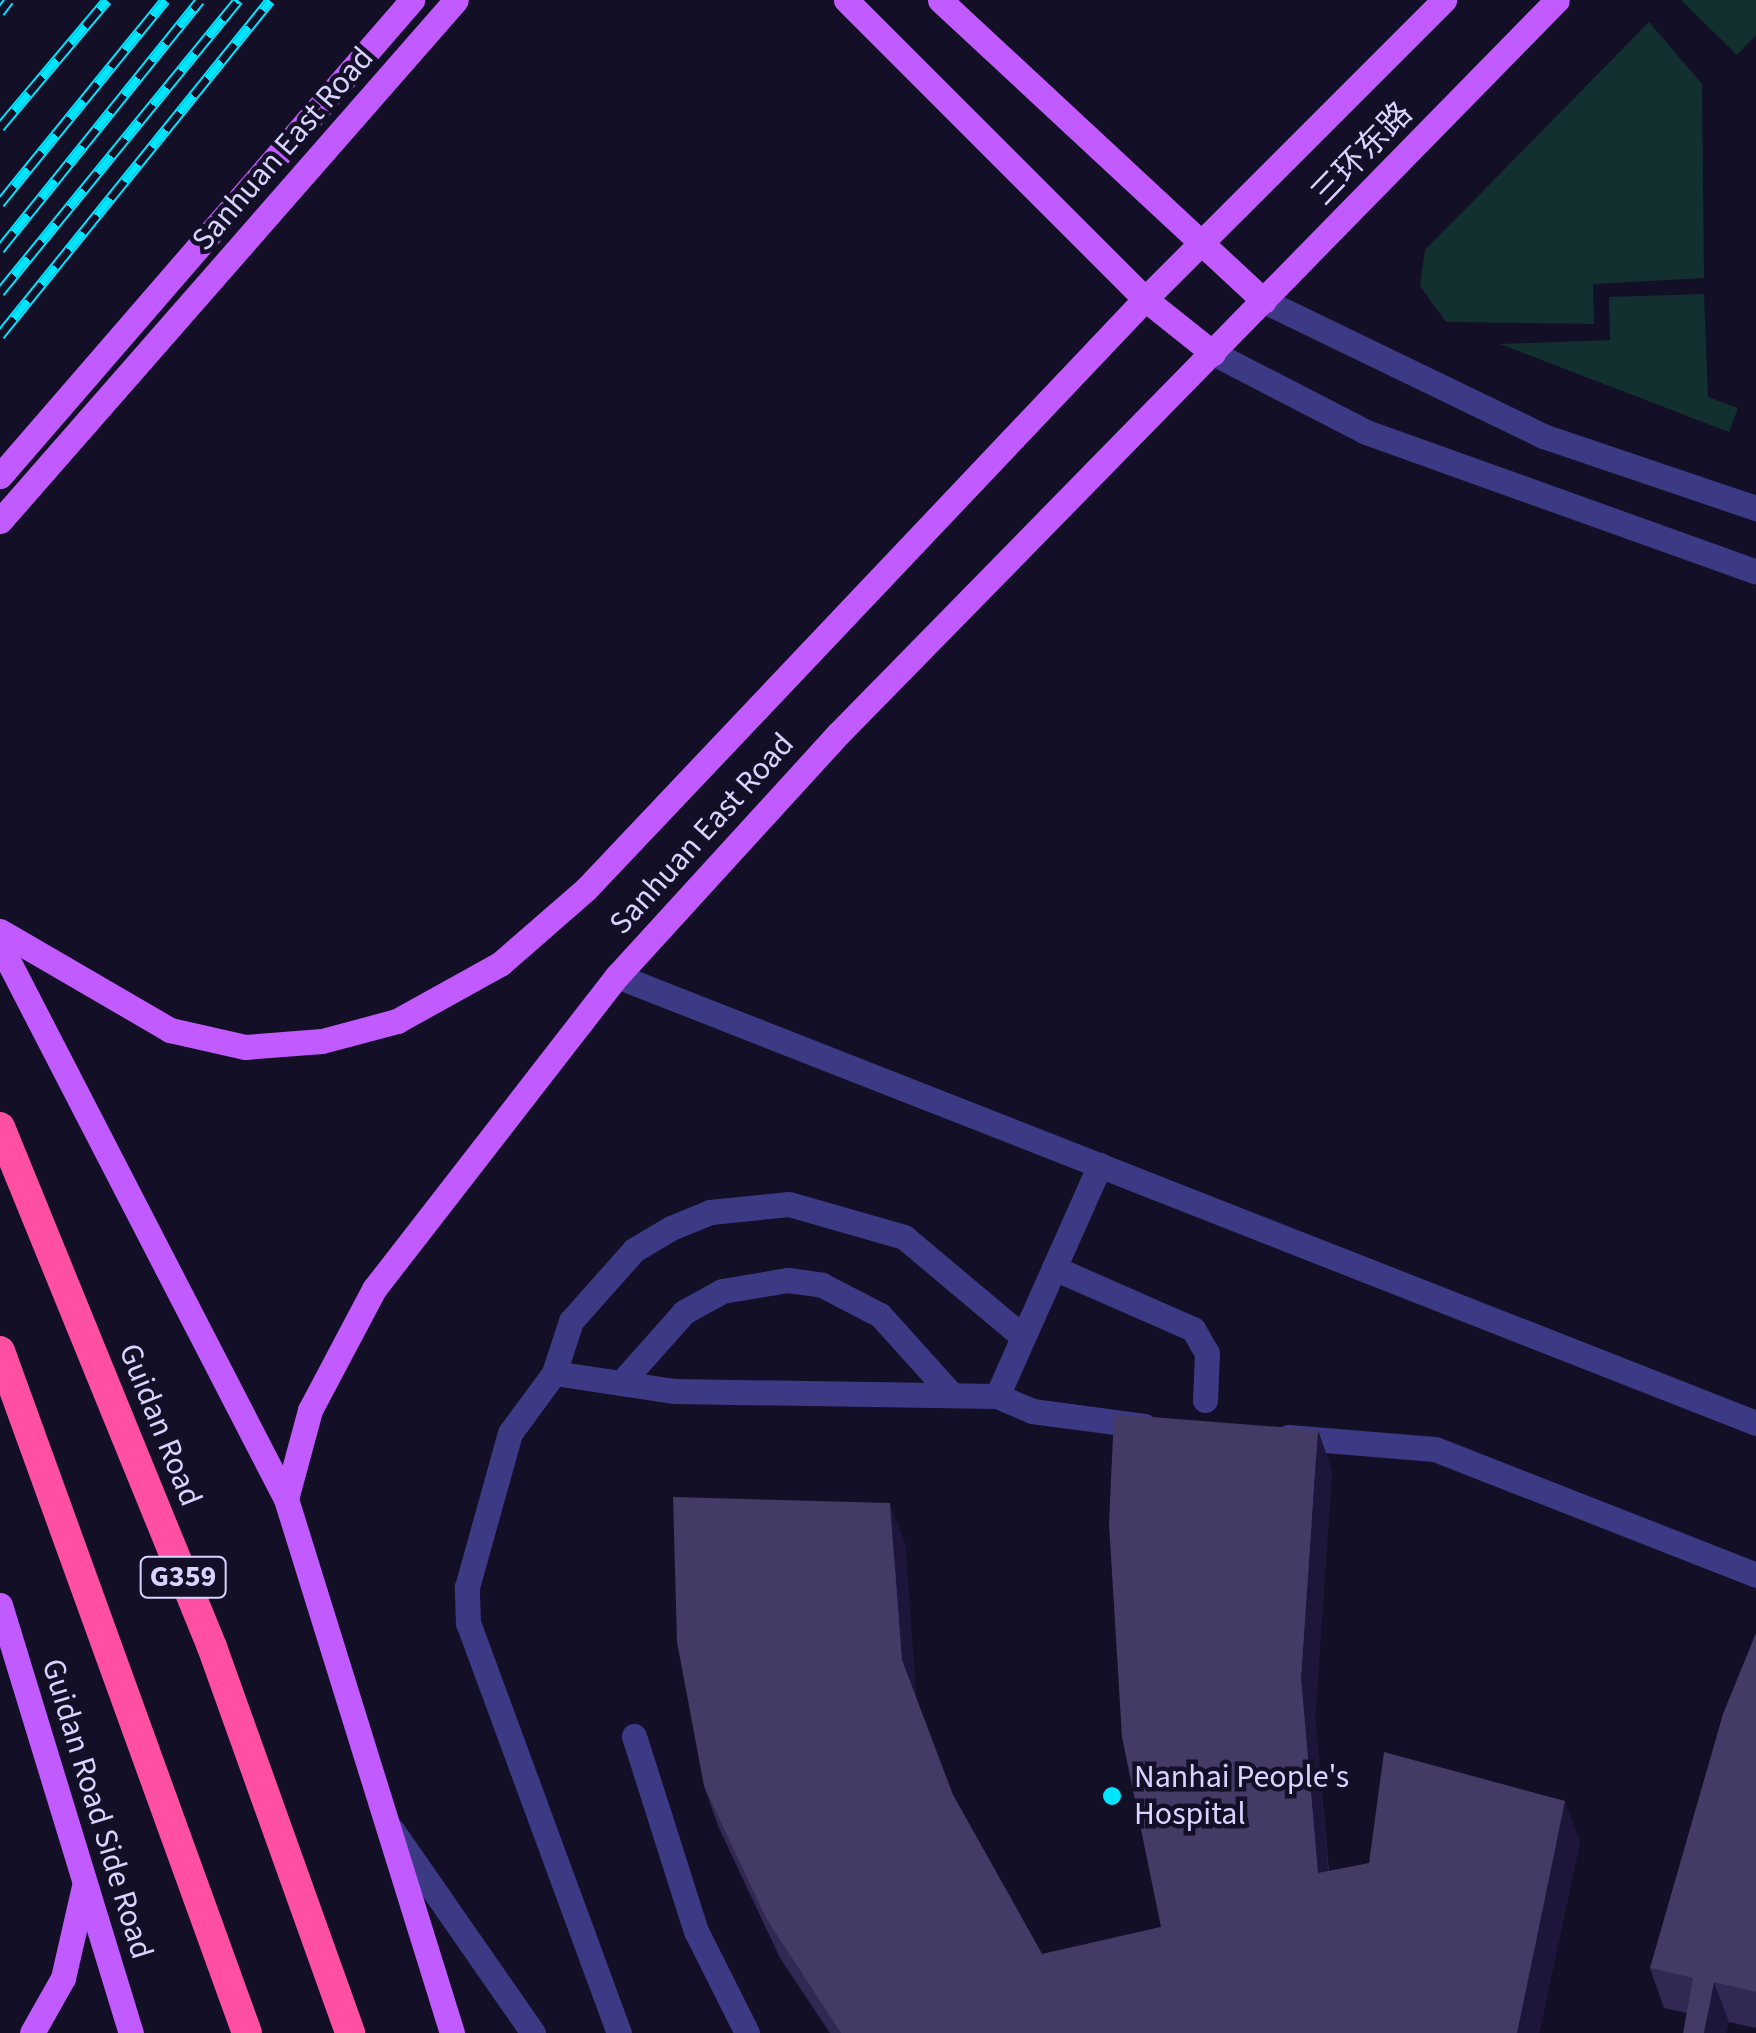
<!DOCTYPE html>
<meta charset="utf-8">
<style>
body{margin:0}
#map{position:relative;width:1756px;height:2033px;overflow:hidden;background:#130f26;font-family:"Source Sans 3","Noto Sans SC",sans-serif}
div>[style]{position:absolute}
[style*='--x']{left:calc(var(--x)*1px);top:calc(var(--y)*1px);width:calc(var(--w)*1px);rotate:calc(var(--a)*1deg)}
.green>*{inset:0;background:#12302f}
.minor>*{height:25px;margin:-12.5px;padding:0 12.5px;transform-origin:12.5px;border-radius:12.5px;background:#3d3a85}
.major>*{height:25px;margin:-12.5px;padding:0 12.5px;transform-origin:12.5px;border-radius:12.5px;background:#c25bff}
.highway>*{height:30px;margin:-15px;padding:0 15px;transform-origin:15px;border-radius:15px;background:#ff4fa3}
.rail>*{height:11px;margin-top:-5.5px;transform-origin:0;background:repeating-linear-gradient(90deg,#130f26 0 22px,#00e5ff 0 44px);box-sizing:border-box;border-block:2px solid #00e5ff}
.wall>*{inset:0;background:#312854}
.shaded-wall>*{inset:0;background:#1d163a}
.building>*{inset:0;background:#433a66}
.dots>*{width:28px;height:28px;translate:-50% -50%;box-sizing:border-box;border:5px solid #130f26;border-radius:50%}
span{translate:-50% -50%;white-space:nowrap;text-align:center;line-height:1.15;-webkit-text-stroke:9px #130f26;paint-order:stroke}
.shield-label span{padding:2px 8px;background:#130f26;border:2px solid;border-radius:8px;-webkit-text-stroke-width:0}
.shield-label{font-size:30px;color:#d9d4ff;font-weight:700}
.street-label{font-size:32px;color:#d9d4ff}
.poi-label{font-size:32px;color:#d9d4ff}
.left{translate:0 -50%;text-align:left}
</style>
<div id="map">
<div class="green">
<i style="clip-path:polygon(1681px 0,1756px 0,1756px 35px,1737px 55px)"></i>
<i style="clip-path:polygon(1649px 22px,1702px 84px,1704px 278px,1593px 284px,1594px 324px,1446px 322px,1420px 286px,1425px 250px)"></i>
<i style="clip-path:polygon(1704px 294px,1708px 397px,1738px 408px,1729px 432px,1500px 344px,1610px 340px,1609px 297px)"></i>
</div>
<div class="minor">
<i style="--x:1264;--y:301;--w:310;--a:25.8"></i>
<i style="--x:1543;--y:436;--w:225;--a:18.7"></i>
<i style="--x:1213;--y:353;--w:172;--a:27.3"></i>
<i style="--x:1366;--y:432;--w:414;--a:19.7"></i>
<i style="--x:617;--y:976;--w:1224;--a:21.43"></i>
<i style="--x:1054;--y:1268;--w:152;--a:23.7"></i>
<i style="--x:1193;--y:1329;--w:28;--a:60"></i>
<i style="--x:1207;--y:1353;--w:47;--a:92.4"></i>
<i style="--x:554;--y:1373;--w:122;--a:8.5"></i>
<i style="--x:675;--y:1391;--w:322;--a:0.9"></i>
<i style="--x:997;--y:1396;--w:38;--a:23"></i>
<i style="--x:1032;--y:1411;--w:113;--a:7.6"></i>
<i style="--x:621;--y:1383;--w:95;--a:-48.4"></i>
<i style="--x:684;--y:1312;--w:43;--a:-28.9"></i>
<i style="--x:722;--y:1291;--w:67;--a:-9.5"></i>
<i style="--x:788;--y:1280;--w:34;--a:8"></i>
<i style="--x:822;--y:1285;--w:65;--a:27.3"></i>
<i style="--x:880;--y:1315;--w:108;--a:48"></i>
<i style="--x:997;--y:1396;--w:253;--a:-66"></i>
<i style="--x:1288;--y:1437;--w:147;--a:4.7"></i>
<i style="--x:1435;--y:1449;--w:345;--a:21.4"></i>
<i style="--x:634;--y:1736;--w:205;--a:72.4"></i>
<i style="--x:696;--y:1931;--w:114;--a:63.4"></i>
<i style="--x:392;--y:1830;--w:247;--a:55.2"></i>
<i style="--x:619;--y:2033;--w:437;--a:-110.2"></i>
<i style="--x:468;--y:1623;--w:36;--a:-92"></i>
<i style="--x:467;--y:1587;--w:160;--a:-74.4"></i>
<i style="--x:510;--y:1433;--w:74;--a:-53.7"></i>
<i style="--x:554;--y:1373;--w:55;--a:-71.9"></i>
<i style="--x:571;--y:1321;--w:95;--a:-48.4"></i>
<i style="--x:634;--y:1250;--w:43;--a:-30.7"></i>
<i style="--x:671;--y:1228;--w:42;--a:-22.3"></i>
<i style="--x:710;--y:1212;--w:79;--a:-5.8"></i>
<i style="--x:789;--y:1204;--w:120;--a:16"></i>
<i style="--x:904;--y:1237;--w:155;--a:40"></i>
</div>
<div class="major">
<i style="--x:846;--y:0;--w:423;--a:45"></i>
<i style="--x:1145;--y:299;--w:87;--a:38.5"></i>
<i style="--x:940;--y:0;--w:442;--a:42.9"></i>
<i style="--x:0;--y:476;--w:630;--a:-49.12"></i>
<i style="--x:0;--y:521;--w:692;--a:-48.81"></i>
<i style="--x:0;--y:931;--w:197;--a:30.2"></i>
<i style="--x:170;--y:1030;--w:77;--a:12.8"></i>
<i style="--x:245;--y:1047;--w:77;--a:-4.5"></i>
<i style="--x:322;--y:1041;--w:78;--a:-14.9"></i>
<i style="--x:397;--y:1021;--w:118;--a:-29"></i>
<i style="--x:500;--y:964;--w:114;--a:-41.1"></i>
<i style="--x:586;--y:889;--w:813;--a:-46.55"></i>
<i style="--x:1145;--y:299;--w:423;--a:-45"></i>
<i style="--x:0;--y:945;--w:623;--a:62.7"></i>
<i style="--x:286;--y:1499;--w:559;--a:72.73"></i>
<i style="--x:286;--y:1499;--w:92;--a:-74.9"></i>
<i style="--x:310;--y:1410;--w:137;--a:-62.1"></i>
<i style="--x:374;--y:1289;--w:396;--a:-52.2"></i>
<i style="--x:617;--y:976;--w:328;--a:-47.6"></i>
<i style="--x:838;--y:734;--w:1027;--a:-45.59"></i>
<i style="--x:0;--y:1605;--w:448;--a:73"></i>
<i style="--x:32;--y:2033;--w:63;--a:-60.6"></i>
<i style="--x:63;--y:1978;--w:94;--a:-77.1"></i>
</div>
<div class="highway">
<i style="--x:0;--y:1127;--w:562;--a:67.82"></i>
<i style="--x:212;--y:1647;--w:410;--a:70.3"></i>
<i style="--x:0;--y:1351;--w:725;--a:70.09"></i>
</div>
<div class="rail">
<i style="--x:0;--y:12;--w:15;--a:-53"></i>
<i style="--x:0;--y:127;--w:166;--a:-49.9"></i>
<i style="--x:0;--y:203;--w:262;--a:-50.9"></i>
<i style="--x:0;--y:249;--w:319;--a:-51.2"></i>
<i style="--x:0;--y:292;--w:377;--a:-50.8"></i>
<i style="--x:0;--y:335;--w:430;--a:-51.1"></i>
</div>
<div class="wall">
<i style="clip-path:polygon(1332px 1470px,1315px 1718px,1329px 1871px,1580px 1841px,1539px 2033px,830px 2033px,780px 1958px,718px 1826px,704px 1786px,905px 1543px,916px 1698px,953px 1795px,1042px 1954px,1161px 1927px)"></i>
<i style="clip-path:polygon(1756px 1633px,1756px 2028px,1664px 2008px,1650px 1968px)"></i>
</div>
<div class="shaded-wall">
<i style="clip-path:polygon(1318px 1430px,1332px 1470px,1315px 1718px,1332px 1913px,1318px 1873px,1301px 1678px)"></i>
<i style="clip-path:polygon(890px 1503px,905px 1543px,916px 1700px,902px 1660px)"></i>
<i style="clip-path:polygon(1565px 1801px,1580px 1841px,1539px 2033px,1517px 2033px)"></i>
<i style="clip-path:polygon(1714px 1982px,1729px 2022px,1726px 2033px,1704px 2033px)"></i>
</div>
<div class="building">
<i style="clip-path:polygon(1114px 1414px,1318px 1430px,1301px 1678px,1318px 1873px,1369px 1863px,1384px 1752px,1565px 1801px,1517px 2033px,841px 2033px,766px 1918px,704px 1786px,677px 1642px,673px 1497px,890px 1503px,902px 1660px,953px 1795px,1042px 1954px,1161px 1927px,1122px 1737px,1109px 1524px)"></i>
<i style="clip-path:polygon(1756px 1633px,1756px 1992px,1714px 1982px,1704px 2033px,1683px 2033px,1693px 1978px,1650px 1968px,1723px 1714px)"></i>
</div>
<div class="dots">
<i style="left:1112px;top:1796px;background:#00e5ff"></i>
</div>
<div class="shield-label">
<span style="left:183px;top:1577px">G359</span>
</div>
<div class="street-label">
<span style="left:283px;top:149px;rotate:-49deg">Sanhuan East Road</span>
<span style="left:1362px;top:154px;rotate:-46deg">三环东路</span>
<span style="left:702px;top:834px;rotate:-48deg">Sanhuan East Road</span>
<span style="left:160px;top:1425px;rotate:68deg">Guidan Road</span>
<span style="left:97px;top:1809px;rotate:73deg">Guidan Road Side Road</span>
</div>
<div class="poi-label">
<span class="left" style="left:1134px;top:1796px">Nanhai People's<br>Hospital</span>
</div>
</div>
